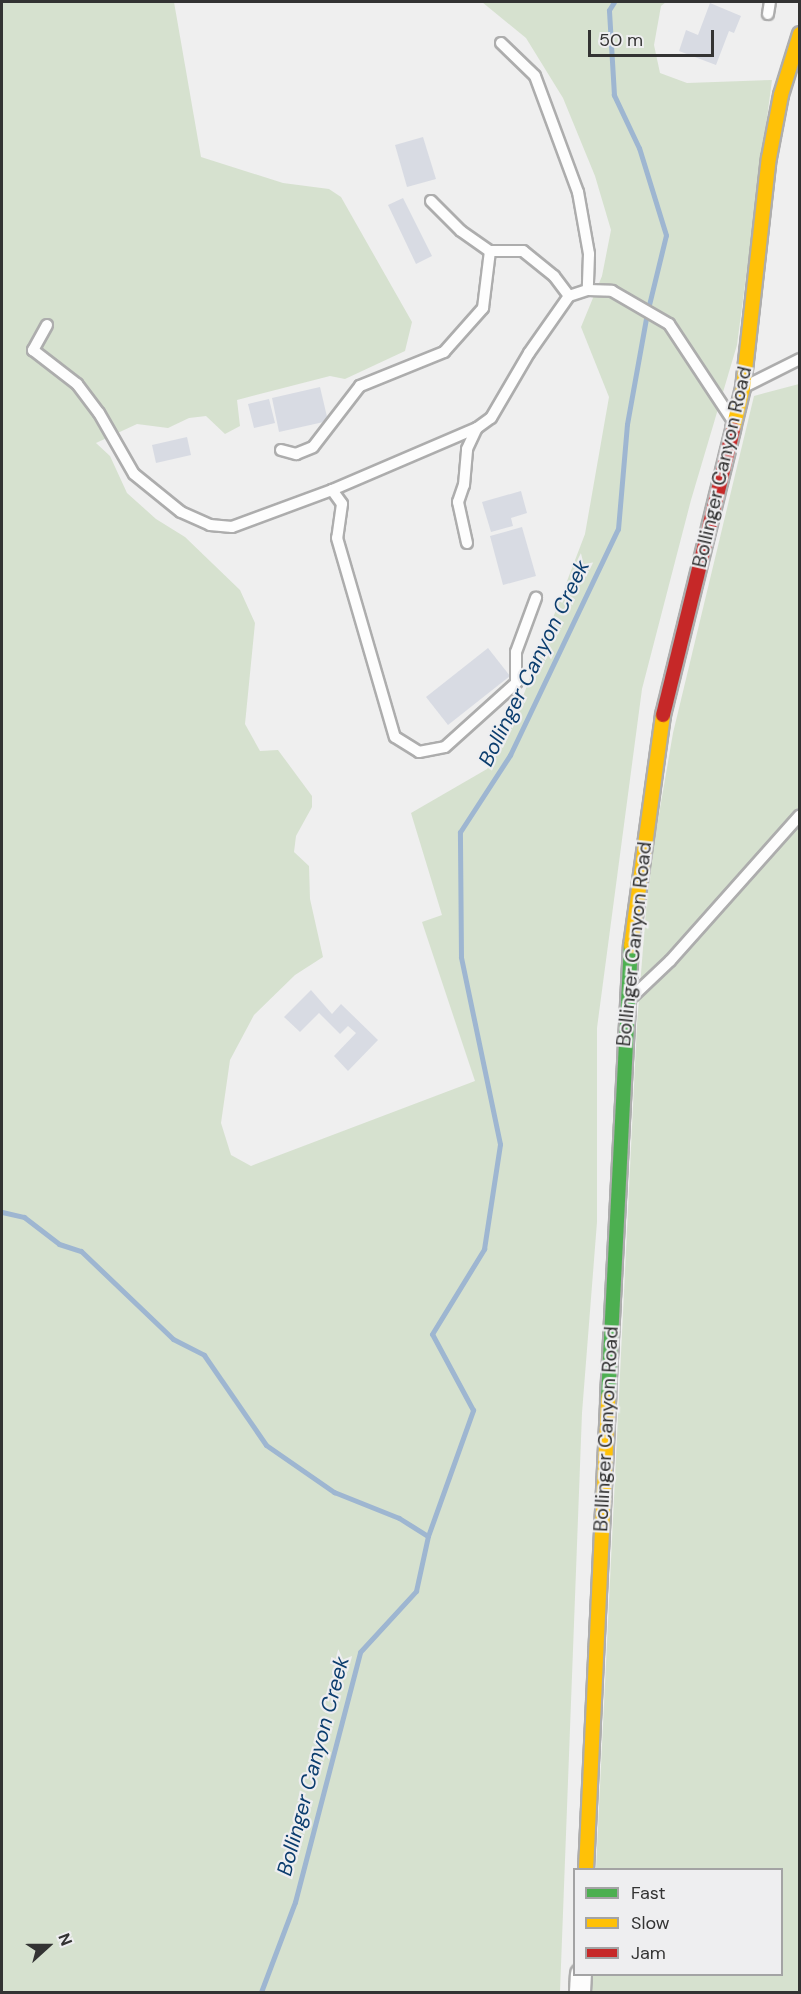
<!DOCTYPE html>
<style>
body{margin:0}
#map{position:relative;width:801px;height:1994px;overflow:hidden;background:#efefef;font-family:"DM Sans",sans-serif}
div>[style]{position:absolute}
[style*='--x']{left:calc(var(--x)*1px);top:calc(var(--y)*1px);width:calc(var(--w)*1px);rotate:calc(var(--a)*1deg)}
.green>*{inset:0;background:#d6e1cf}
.stream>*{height:5px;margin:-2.5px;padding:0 2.5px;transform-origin:2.5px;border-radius:2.5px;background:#9eb6d1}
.building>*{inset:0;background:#d8dbe3}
.roads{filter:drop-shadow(2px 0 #adadad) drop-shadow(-2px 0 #adadad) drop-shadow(0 2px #adadad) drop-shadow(0 -2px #adadad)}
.lane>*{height:10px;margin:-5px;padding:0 5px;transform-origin:5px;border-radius:5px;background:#fdfdfd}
.street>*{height:20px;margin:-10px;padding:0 10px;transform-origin:10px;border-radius:10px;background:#fdfdfd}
.fast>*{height:14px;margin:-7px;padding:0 7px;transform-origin:7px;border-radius:7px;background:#4caf50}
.slow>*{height:14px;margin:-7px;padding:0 7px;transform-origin:7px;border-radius:7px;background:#ffc107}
.jam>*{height:14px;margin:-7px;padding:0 7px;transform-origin:7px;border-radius:7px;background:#c62828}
span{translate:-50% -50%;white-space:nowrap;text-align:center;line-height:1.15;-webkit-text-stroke:4.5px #eeeef0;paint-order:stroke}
.street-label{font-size:20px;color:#333}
.water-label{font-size:21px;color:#0b3d6e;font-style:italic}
.frame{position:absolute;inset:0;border:3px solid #333;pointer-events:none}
.legend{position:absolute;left:573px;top:1868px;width:210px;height:108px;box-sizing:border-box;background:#eeeef0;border:2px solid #a3a3a4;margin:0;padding:8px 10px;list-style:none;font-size:18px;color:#333}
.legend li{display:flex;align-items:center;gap:12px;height:30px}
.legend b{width:30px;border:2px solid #a3a3a4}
.north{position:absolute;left:18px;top:1916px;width:60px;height:60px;-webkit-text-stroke:4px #eeeef0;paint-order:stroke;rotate:69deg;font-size:16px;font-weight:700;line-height:24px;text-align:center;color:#333}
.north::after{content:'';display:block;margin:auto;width:21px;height:27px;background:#333;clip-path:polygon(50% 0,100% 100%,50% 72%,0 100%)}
.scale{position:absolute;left:588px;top:30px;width:126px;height:27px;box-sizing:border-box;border:3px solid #333;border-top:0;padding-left:8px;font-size:18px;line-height:21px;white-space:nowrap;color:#333;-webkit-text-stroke:4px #eeeef0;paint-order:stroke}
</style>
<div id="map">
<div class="green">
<i style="clip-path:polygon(2px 2px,174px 2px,201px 157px,283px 183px,329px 189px,341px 197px,412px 322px,405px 351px,345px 379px,330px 376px,237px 400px,240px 426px,225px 434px,206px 416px,189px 418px,168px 428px,137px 424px,96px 443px,110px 456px,127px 493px,156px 519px,185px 537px,240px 590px,255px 623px,245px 724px,260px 751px,278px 750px,312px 796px,312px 807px,296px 836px,294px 852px,309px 866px,310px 899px,323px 957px,295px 975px,254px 1015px,230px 1060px,221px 1123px,231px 1155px,251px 1166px,475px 1081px,422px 922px,442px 915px,411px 813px,487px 769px,507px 738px,585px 534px,609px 397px,581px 327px,602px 276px,611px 230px,595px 176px,563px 98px,526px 38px,482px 2px,666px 2px,661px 6px,654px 45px,660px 73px,687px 83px,772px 80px,737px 345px,691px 500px,642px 689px,597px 1028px,597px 1222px,582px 1413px,560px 1992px,2px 1992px)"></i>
<i style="clip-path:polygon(799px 384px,799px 1992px,590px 1992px,591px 1975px,782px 1974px,782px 1870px,596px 1869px,637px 1024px,649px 872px,673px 733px,754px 396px)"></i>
</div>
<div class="stream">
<i style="--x:2;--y:1212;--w:23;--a:13"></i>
<i style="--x:24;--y:1217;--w:44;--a:37.6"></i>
<i style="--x:59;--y:1244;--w:23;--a:18"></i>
<i style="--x:81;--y:1251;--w:127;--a:43.7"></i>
<i style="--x:173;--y:1339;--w:35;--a:27"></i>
<i style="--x:204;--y:1355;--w:109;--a:55.4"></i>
<i style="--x:266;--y:1445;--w:83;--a:34.7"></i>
<i style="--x:334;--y:1492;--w:70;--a:21.8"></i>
<i style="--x:399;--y:1518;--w:34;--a:32"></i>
<i style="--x:261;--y:1992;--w:96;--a:-69.3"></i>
<i style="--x:295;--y:1902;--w:258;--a:-75.4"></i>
<i style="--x:360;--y:1652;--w:83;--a:-47.4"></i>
<i style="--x:416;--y:1591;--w:56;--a:-77.7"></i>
<i style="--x:428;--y:1536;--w:134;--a:-70.3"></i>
<i style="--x:473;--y:1410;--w:86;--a:-118.3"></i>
<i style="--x:432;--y:1334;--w:100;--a:-58.5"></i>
<i style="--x:484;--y:1249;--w:106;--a:-81.3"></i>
<i style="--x:500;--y:1144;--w:191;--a:-101.8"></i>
<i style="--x:461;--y:957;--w:125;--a:-90.5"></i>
<i style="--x:460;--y:832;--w:92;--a:-57"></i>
<i style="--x:510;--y:755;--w:250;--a:-64.5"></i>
<i style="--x:618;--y:529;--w:105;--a:-85.1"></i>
<i style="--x:627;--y:424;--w:113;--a:-79.8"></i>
<i style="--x:647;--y:313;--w:80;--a:-76.3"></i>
<i style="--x:666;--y:235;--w:91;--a:-107.2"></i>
<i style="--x:639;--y:148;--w:59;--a:-115.3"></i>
<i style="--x:614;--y:95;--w:85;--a:-93.4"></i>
<i style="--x:609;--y:10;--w:9;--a:-58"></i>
</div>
<div class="building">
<i style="clip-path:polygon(710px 3px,741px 16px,734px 33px,729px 31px,716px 65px,679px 51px,686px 30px,698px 35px)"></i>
<i style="clip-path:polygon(423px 137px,436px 179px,407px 187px,395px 145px)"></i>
<i style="clip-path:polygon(403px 198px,432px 256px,416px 264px,388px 205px)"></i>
<i style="clip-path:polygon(320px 387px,328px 421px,279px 432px,272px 398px)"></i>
<i style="clip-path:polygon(269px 399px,275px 423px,254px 428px,248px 404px)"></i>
<i style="clip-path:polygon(187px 437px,191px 455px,156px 463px,152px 445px)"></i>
<i style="clip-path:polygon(521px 491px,527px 513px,511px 518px,513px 526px,491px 532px,482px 502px)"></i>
<i style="clip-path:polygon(522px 527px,536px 576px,503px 585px,490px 536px)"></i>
<i style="clip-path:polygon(488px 648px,510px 676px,448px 725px,426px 697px)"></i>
<i style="clip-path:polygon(311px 990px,332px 1014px,341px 1004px,378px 1040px,348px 1071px,334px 1056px,356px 1033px,348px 1026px,340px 1034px,319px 1013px,300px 1032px,284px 1017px)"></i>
</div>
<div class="roads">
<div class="lane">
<i style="--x:768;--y:14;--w:12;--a:-81"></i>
<i style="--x:501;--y:43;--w:47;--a:44.1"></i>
<i style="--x:535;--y:76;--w:124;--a:69.7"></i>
<i style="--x:578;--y:192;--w:63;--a:79.9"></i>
<i style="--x:589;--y:254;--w:36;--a:92"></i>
<i style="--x:431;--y:201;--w:42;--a:45"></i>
<i style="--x:461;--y:231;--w:35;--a:35"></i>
<i style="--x:490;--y:251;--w:33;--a:0"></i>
<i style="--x:523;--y:251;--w:40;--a:39"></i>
<i style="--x:554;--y:276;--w:25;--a:53"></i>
<i style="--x:47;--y:325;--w:29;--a:119"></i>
<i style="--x:33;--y:350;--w:56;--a:37.7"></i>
<i style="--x:77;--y:384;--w:36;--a:53"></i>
<i style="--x:99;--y:413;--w:70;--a:60.2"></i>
<i style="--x:134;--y:474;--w:60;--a:39"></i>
<i style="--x:181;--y:512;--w:32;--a:24"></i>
<i style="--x:210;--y:525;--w:22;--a:5"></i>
<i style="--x:232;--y:527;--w:107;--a:-20.3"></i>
<i style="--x:332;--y:490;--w:17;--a:54"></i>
<i style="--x:342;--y:504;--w:34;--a:98"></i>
<i style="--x:337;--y:538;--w:207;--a:73.8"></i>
<i style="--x:395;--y:737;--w:28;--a:32"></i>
<i style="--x:419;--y:752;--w:26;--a:-11"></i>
<i style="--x:445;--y:747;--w:96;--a:-42"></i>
<i style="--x:516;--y:683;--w:31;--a:-90"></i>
<i style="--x:516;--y:652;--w:58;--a:-69.7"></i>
<i style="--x:746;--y:386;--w:60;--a:-26.6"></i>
<i style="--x:281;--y:450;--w:16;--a:15"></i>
<i style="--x:296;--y:454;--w:18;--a:-22"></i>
<i style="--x:313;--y:447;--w:77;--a:-52.4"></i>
<i style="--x:360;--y:386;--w:91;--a:-22"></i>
<i style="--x:444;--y:352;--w:59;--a:-48.4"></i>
<i style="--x:483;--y:308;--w:57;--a:-83"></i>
<i style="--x:332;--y:490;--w:158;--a:-23.2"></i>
<i style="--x:467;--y:543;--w:42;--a:-102.4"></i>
<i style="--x:458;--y:502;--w:18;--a:-71"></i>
<i style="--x:464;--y:485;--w:36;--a:-85"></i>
<i style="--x:467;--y:449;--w:23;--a:-65"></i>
<i style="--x:477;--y:428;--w:17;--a:-36"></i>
<i style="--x:491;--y:418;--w:75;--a:-59.7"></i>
<i style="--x:529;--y:353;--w:70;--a:-54.9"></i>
<i style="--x:569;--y:296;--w:20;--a:-18"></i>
<i style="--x:588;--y:290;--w:24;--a:2"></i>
<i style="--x:612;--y:291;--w:66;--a:30.1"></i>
<i style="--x:669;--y:324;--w:113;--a:56.6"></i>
<i style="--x:633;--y:996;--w:51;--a:-43.4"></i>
<i style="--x:670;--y:961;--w:195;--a:-48.3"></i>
</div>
<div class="street">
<i style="--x:580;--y:1992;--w:18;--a:-87"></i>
</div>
<div class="fast">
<i style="--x:608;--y:1398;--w:453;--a:-87.1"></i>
</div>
<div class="slow">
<i style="--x:733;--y:429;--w:42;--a:-76.3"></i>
<i style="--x:743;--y:388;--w:231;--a:-83.6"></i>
<i style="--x:769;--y:158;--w:64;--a:-79.2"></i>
<i style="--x:781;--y:95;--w:64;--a:-72.7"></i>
<i style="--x:631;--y:946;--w:233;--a:-82.1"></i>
<i style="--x:586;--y:1870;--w:473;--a:-87.3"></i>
</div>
<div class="jam">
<i style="--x:663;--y:715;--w:294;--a:-76.2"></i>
</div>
</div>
<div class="street-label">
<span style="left:722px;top:467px;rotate:-77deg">Bollinger Canyon Road</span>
<span style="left:634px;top:944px;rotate:-84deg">Bollinger Canyon Road</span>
<span style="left:606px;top:1429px;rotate:-87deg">Bollinger Canyon Road</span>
</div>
<div class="water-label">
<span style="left:534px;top:663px;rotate:-64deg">Bollinger Canyon Creek</span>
<span style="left:313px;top:1766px;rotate:-75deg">Bollinger Canyon Creek</span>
</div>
<div class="frame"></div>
<ul class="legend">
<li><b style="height:8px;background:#4caf50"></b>Fast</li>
<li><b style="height:8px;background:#ffc107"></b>Slow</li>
<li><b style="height:8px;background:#c62828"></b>Jam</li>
</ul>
<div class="north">N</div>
<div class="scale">50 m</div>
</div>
